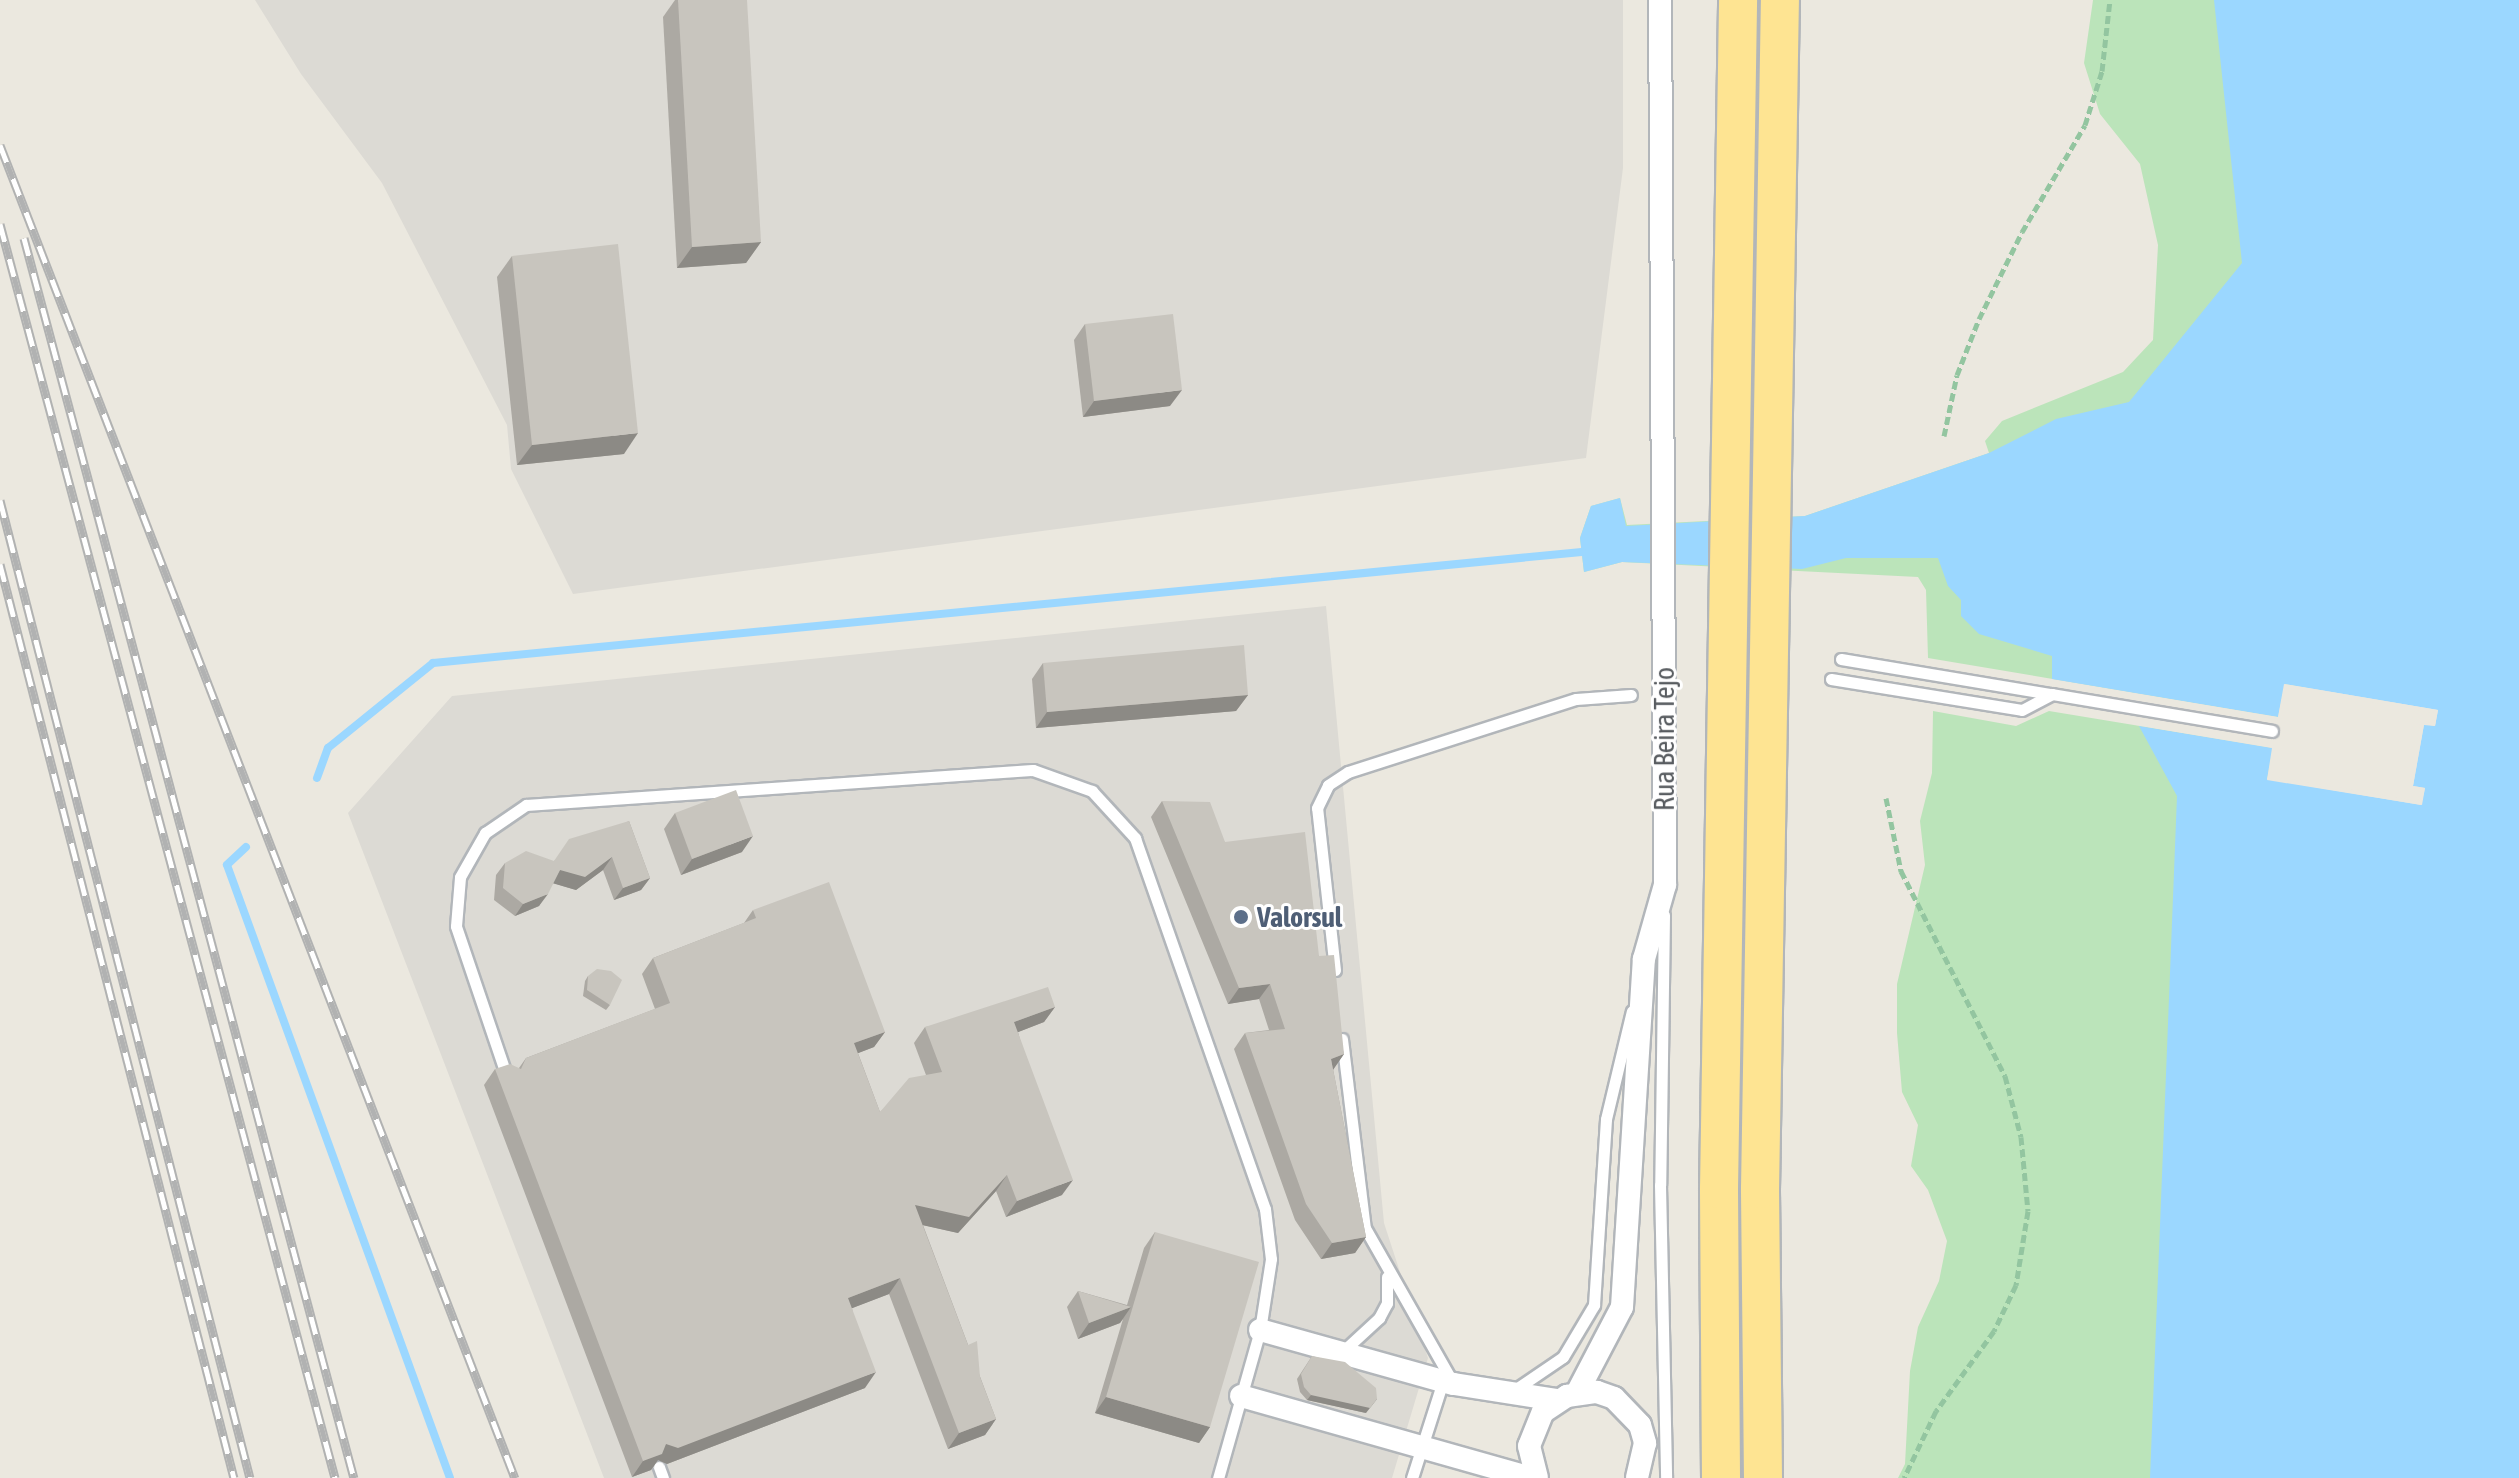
<!DOCTYPE html>
<style>
body{margin:0}
#map{position:relative;width:2519px;height:1478px;overflow:hidden;background:#ebe8df;font-family:"Asap Condensed",sans-serif}
div>[style]{position:absolute}
[style*='--x']{left:calc(var(--x)*1px);top:calc(var(--y)*1px);width:calc(var(--w)*1px);rotate:calc(var(--a)*1deg)}
.industrial>*{inset:0;background:#dcdad4}
.green>*{inset:0;background:#bbe4ba}
.water>*{inset:0;background:#9bd7ff}
.pier>*{inset:0;background:#ebe8df}
.stream>*{height:8px;margin:-4px;padding:0 4px;transform-origin:4px;border-radius:4px;background:#9bd7ff}
.path>*{height:5px;margin-top:-2.5px;transform-origin:0;background:repeating-linear-gradient(90deg,#93c5a0 0 8px,transparent 0 12px)}
.roads{filter:drop-shadow(2px 0 #b2b6ba) drop-shadow(-2px 0 #b2b6ba) drop-shadow(0 2px #b2b6ba) drop-shadow(0 -2px #b2b6ba)}
.service>*{height:11px;margin:-5.5px;padding:0 5.5px;transform-origin:5.5px;border-radius:5.5px;background:#fff}
.minor>*{height:22px;margin:-11px;padding:0 11px;transform-origin:11px;border-radius:11px;background:#fff}
.trunk>*{height:38px;margin:-19px;padding:0 19px;transform-origin:19px;border-radius:19px;background:#fee492}
.rail>*{height:9px;margin-top:-4.5px;transform-origin:0;background:repeating-linear-gradient(90deg,#fff 0 18px,#b1b2b2 0 36px);box-sizing:border-box;border-block:2px solid #b1b2b2}
.wall>*{inset:0;background:#aca9a3}
.shaded-wall>*{inset:0;background:#8c8a85}
.building>*{inset:0;background:#c8c5be}
.dots>*{width:22px;height:22px;translate:-50% -50%;box-sizing:border-box;border:4px solid #fff;border-radius:50%}
span{translate:-50% -50%;white-space:nowrap;text-align:center;line-height:1.15;-webkit-text-stroke:6px #fff;paint-order:stroke}
.street-label{font-size:28px;color:#585c60}
.service-label{font-size:28px;color:#4e5e75;font-weight:700}
.left{translate:0 -50%;text-align:left}
</style>
<div id="map">
<div class="industrial">
<i style="clip-path:polygon(255px 0,1623px 0,1623px 168px,1586px 458px,573px 594px,511px 469px,507px 425px,382px 183px,301px 74px)"></i>
<i style="clip-path:polygon(1326px 606px,1384px 1223px,1428px 1358px,1392px 1478px,604px 1478px,348px 813px,452px 696px)"></i>
</div>
<div class="green">
<i style="clip-path:polygon(2093px 0,2378px 0,2311px 688px,2284px 684px,2278px 717px,1928px 658px,1926px 590px,1918px 577px,1622px 562px,1584px 572px,1580px 538px,1591px 506px,1620px 498px,1627px 525px,1805px 516px,1989px 453px,1985px 441px,2002px 421px,2123px 372px,2153px 340px,2158px 245px,2140px 164px,2100px 114px,2084px 63px)"></i>
<i style="clip-path:polygon(1933px 711px,2016px 726px,2049px 711px,2273px 748px,2267px 779px,2318px 1478px,1898px 1478px,1905px 1464px,1910px 1371px,1918px 1327px,1939px 1281px,1947px 1241px,1928px 1190px,1911px 1166px,1918px 1125px,1902px 1092px,1897px 1033px,1897px 984px,1925px 865px,1920px 821px,1932px 773px)"></i>
</div>
<div class="water">
<i style="clip-path:polygon(2214px 0,2519px 0,2519px 1478px,2150px 1478px,2177px 796px,2139px 726px,2273px 748px,2267px 779px,2421px 805px,2425px 788px,2413px 786px,2424px 724px,2435px 726px,2438px 710px,2285px 684px,2278px 717px,2052px 679px,2052px 656px,1979px 634px,1961px 616px,1961px 600px,1948px 586px,1938px 558px,1846px 558px,1802px 569px,1622px 562px,1584px 572px,1580px 538px,1591px 506px,1620px 498px,1626px 526px,1805px 516px,1989px 453px,2056px 419px,2129px 402px,2242px 263px)"></i>
</div>
<div class="pier">
<i style="clip-path:polygon(2048px 679px,2278px 717px,2284px 684px,2438px 710px,2435px 726px,2424px 725px,2413px 786px,2425px 788px,2422px 805px,2267px 780px,2272px 748px,2135px 725px,2274px 744px,2272px 776px,2418px 801px,2420px 791px,2409px 786px,2420px 724px,2432px 722px,2434px 713px,2287px 688px,2278px 721px)"></i>
</div>
<div class="stream">
<i style="--x:317;--y:778;--w:32;--a:-70"></i>
<i style="--x:328;--y:748;--w:135;--a:-39"></i>
<i style="--x:433;--y:663;--w:1154;--a:-5.52"></i>
<i style="--x:246;--y:847;--w:26;--a:137"></i>
<i style="--x:227;--y:865;--w:652;--a:70.01"></i>
</div>
<div class="path">
<i style="--x:1944;--y:436;--w:62;--a:-78"></i>
<i style="--x:1957;--y:375;--w:60;--a:-68.6"></i>
<i style="--x:1979;--y:319;--w:97;--a:-63.7"></i>
<i style="--x:2022;--y:232;--w:124;--a:-59.5"></i>
<i style="--x:2085;--y:125;--w:57;--a:-72.5"></i>
<i style="--x:2102;--y:71;--w:71;--a:-83.6"></i>
<i style="--x:1886;--y:798;--w:75;--a:78.4"></i>
<i style="--x:1901;--y:871;--w:230;--a:63.1"></i>
<i style="--x:2005;--y:1076;--w:63;--a:75.3"></i>
<i style="--x:2021;--y:1137;--w:74;--a:84.6"></i>
<i style="--x:2028;--y:1211;--w:75;--a:99.2"></i>
<i style="--x:2016;--y:1285;--w:51;--a:115.6"></i>
<i style="--x:1994;--y:1331;--w:99;--a:125.9"></i>
<i style="--x:1936;--y:1411;--w:74;--a:115.5"></i>
</div>
<div class="roads">
<div class="service">
<i style="--x:1841;--y:659;--w:213;--a:9.5"></i>
<i style="--x:1831;--y:679;--w:193;--a:9.2"></i>
<i style="--x:2022;--y:710;--w:34;--a:-28"></i>
<i style="--x:2052;--y:694;--w:223;--a:9.5"></i>
<i style="--x:1664;--y:915;--w:270;--a:90.8"></i>
<i style="--x:1660;--y:1185;--w:293;--a:88.8"></i>
<i style="--x:1335;--y:970;--w:163;--a:-96.3"></i>
<i style="--x:1317;--y:808;--w:25;--a:-64"></i>
<i style="--x:1328;--y:785;--w:24;--a:-33"></i>
<i style="--x:1348;--y:772;--w:239;--a:-17.8"></i>
<i style="--x:1576;--y:699;--w:55;--a:-4.2"></i>
<i style="--x:1342;--y:1039;--w:190;--a:83.1"></i>
<i style="--x:1365;--y:1228;--w:176;--a:60.4"></i>
<i style="--x:507;--y:1077;--w:159;--a:-108.7"></i>
<i style="--x:456;--y:926;--w:49;--a:-85.3"></i>
<i style="--x:460;--y:877;--w:51;--a:-60.4"></i>
<i style="--x:485;--y:833;--w:50;--a:-34.3"></i>
<i style="--x:526;--y:805;--w:508;--a:-3.95"></i>
<i style="--x:1033;--y:770;--w:63;--a:19.6"></i>
<i style="--x:1092;--y:791;--w:64;--a:47.5"></i>
<i style="--x:1135;--y:838;--w:393;--a:70.7"></i>
<i style="--x:1265;--y:1209;--w:50;--a:83.2"></i>
<i style="--x:1271;--y:1259;--w:72;--a:98.8"></i>
<i style="--x:1260;--y:1330;--w:154;--a:105.8"></i>
<i style="--x:1341;--y:1353;--w:52;--a:-42.6"></i>
<i style="--x:1379;--y:1318;--w:17;--a:-62"></i>
<i style="--x:1387;--y:1303;--w:26;--a:-90"></i>
<i style="--x:1513;--y:1391;--w:60;--a:-34.2"></i>
<i style="--x:1563;--y:1357;--w:61;--a:-59.2"></i>
<i style="--x:1594;--y:1305;--w:186;--a:-86.3"></i>
<i style="--x:1606;--y:1119;--w:111;--a:-76.5"></i>
<i style="--x:659;--y:1467;--w:12;--a:70"></i>
<i style="--x:1412;--y:1478;--w:102;--a:-72.3"></i>
</div>
<div class="minor">
<i style="--x:1260;--y:1330;--w:201;--a:15.6"></i>
<i style="--x:1454;--y:1384;--w:103;--a:8.9"></i>
<i style="--x:1577;--y:1393;--w:97;--a:-62.4"></i>
<i style="--x:1622;--y:1307;--w:349;--a:-86.4"></i>
<i style="--x:1644;--y:959;--w:77;--a:-74.2"></i>
<i style="--x:1665;--y:885;--w:885;--a:-90.32"></i>
<i style="--x:1241;--y:1396;--w:301;--a:15.8"></i>
<i style="--x:1537;--y:1478;--w:33;--a:-104"></i>
<i style="--x:1529;--y:1446;--w:37;--a:-68"></i>
<i style="--x:1543;--y:1412;--w:29;--a:-34"></i>
<i style="--x:1567;--y:1396;--w:30;--a:-8"></i>
<i style="--x:1597;--y:1392;--w:18;--a:19"></i>
<i style="--x:1614;--y:1398;--w:37;--a:46"></i>
<i style="--x:1640;--y:1425;--w:19;--a:74"></i>
<i style="--x:1645;--y:1443;--w:36;--a:103"></i>
</div>
<div class="trunk">
<i style="--x:1721;--y:1478;--w:289;--a:-90.4"></i>
<i style="--x:1719;--y:1189;--w:1189;--a:-89.08"></i>
<i style="--x:1763;--y:1478;--w:289;--a:-90.6"></i>
<i style="--x:1760;--y:1189;--w:1189;--a:-89.04"></i>
</div>
</div>
<div class="rail">
<i style="--x:0;--y:145;--w:1429;--a:68.88"></i>
<i style="--x:0;--y:224;--w:1298;--a:75.04"></i>
<i style="--x:24;--y:238;--w:1283;--a:75.1"></i>
<i style="--x:0;--y:500;--w:1009;--a:75.66"></i>
<i style="--x:0;--y:564;--w:943;--a:75.64"></i>
</div>
<div class="wall">
<i style="clip-path:polygon(675px 0,678px 0,761px 242px,746px 263px,677px 268px,663px 17px)"></i>
<i style="clip-path:polygon(512px 256px,624px 454px,517px 465px,497px 277px)"></i>
<i style="clip-path:polygon(1085px 324px,1170px 406px,1083px 417px,1074px 340px)"></i>
<i style="clip-path:polygon(1043px 663px,1248px 695px,1236px 711px,1036px 728px,1032px 679px)"></i>
<i style="clip-path:polygon(1162px 801px,1225px 842px,1319px 956px,1344px 1054px,1333px 1069px,1366px 1237px,1355px 1253px,1321px 1259px,1295px 1220px,1234px 1049px,1245px 1033px,1269px 1030px,1259px 999px,1228px 1004px,1151px 817px)"></i>
<i style="clip-path:polygon(675px 813px,742px 852px,681px 875px,664px 829px)"></i>
<i style="clip-path:polygon(629px 821px,650px 878px,641px 890px,614px 900px,603px 870px,576px 890px,553px 883px,539px 906px,515px 916px,494px 900px,496px 875px,505px 863px,554px 861px)"></i>
<i style="clip-path:polygon(753px 910px,885px 1032px,874px 1047px,858px 1053px,880px 1112px,926px 1075px,914px 1043px,925px 1027px,1055px 1007px,1044px 1022px,1018px 1032px,1062px 1195px,1006px 1217px,996px 1191px,958px 1233px,923px 1225px,996px 1419px,985px 1435px,948px 1449px,889px 1294px,852px 1308px,865px 1388px,667px 1464px,658px 1460px,651px 1470px,632px 1477px,484px 1085px,495px 1069px,519px 1068px,526px 1058px,655px 1009px,642px 974px,653px 958px,744px 923px)"></i>
<i style="clip-path:polygon(588px 976px,610px 1005px,606px 1010px,583px 996px,585px 981px)"></i>
<i style="clip-path:polygon(1155px 1232px,1210px 1427px,1199px 1443px,1095px 1413px,1123px 1319px,1120px 1323px,1078px 1339px,1067px 1307px,1078px 1291px,1127px 1305px,1144px 1248px)"></i>
<i style="clip-path:polygon(1312px 1356px,1366px 1413px,1307px 1400px,1300px 1392px,1297px 1379px)"></i>
</div>
<div class="shaded-wall">
<i style="clip-path:polygon(761px 242px,746px 263px,677px 268px,692px 247px)"></i>
<i style="clip-path:polygon(1182px 390px,1170px 406px,1083px 417px,1094px 401px)"></i>
<i style="clip-path:polygon(638px 433px,624px 454px,517px 465px,532px 445px)"></i>
<i style="clip-path:polygon(1248px 695px,1236px 711px,1036px 728px,1047px 712px)"></i>
<i style="clip-path:polygon(753px 836px,742px 852px,681px 875px,692px 859px)"></i>
<i style="clip-path:polygon(612px 857px,603px 870px,576px 890px,552px 883px,560px 870px)"></i>
<i style="clip-path:polygon(650px 878px,641px 890px,614px 900px,623px 888px)"></i>
<i style="clip-path:polygon(548px 894px,539px 906px,515px 916px,523px 904px)"></i>
<i style="clip-path:polygon(1270px 984px,1259px 999px,1228px 1004px,1239px 988px)"></i>
<i style="clip-path:polygon(1055px 1007px,1044px 1022px,1003px 1038px,1014px 1022px)"></i>
<i style="clip-path:polygon(885px 1032px,874px 1047px,843px 1059px,854px 1043px)"></i>
<i style="clip-path:polygon(1344px 1054px,1333px 1070px,1331px 1059px)"></i>
<i style="clip-path:polygon(1007px 1175px,996px 1191px,958px 1233px,904px 1221px,915px 1205px)"></i>
<i style="clip-path:polygon(1073px 1180px,1062px 1195px,1006px 1217px,1017px 1201px)"></i>
<i style="clip-path:polygon(1366px 1237px,1355px 1253px,1321px 1259px,1332px 1243px)"></i>
<i style="clip-path:polygon(900px 1278px,889px 1294px,837px 1314px,848px 1298px)"></i>
<i style="clip-path:polygon(1131px 1307px,1120px 1323px,1078px 1339px,1089px 1323px)"></i>
<i style="clip-path:polygon(876px 1372px,865px 1388px,667px 1464px,658px 1460px,651px 1470px,632px 1477px,643px 1461px,666px 1444px)"></i>
<i style="clip-path:polygon(1311px 1395px,1377px 1399px,1366px 1413px,1307px 1400px)"></i>
<i style="clip-path:polygon(1106px 1397px,1210px 1427px,1199px 1443px,1095px 1413px)"></i>
<i style="clip-path:polygon(996px 1419px,985px 1435px,948px 1449px,959px 1433px)"></i>
</div>
<div class="building">
<i style="clip-path:polygon(678px 0,747px 0,761px 242px,692px 247px)"></i>
<i style="clip-path:polygon(618px 244px,638px 433px,532px 445px,512px 256px)"></i>
<i style="clip-path:polygon(1173px 314px,1182px 390px,1094px 401px,1085px 324px)"></i>
<i style="clip-path:polygon(1244px 645px,1248px 695px,1047px 712px,1043px 663px)"></i>
<i style="clip-path:polygon(736px 790px,753px 836px,692px 859px,675px 813px)"></i>
<i style="clip-path:polygon(1162px 801px,1210px 802px,1225px 842px,1305px 832px,1319px 956px,1334px 955px,1344px 1054px,1331px 1059px,1366px 1237px,1332px 1243px,1306px 1204px,1245px 1033px,1285px 1029px,1270px 984px,1239px 988px)"></i>
<i style="clip-path:polygon(629px 821px,650px 878px,623px 888px,612px 857px,585px 877px,560px 870px,548px 894px,523px 904px,503px 888px,505px 863px,526px 851px,554px 861px,569px 839px)"></i>
<i style="clip-path:polygon(829px 882px,885px 1032px,854px 1043px,880px 1112px,909px 1078px,942px 1072px,925px 1027px,1048px 987px,1055px 1007px,1014px 1022px,1073px 1180px,1017px 1201px,1007px 1175px,969px 1217px,915px 1205px,968px 1345px,977px 1341px,980px 1377px,996px 1419px,959px 1433px,900px 1278px,848px 1298px,876px 1372px,678px 1448px,666px 1444px,662px 1454px,643px 1461px,495px 1069px,510px 1064px,521px 1069px,526px 1058px,670px 1003px,653px 958px,756px 918px,753px 910px)"></i>
<i style="clip-path:polygon(597px 969px,611px 971px,622px 980px,610px 1005px,587px 990px,588px 976px)"></i>
<i style="clip-path:polygon(1155px 1232px,1259px 1262px,1210px 1427px,1106px 1397px)"></i>
<i style="clip-path:polygon(1078px 1291px,1131px 1307px,1089px 1323px)"></i>
<i style="clip-path:polygon(1312px 1356px,1345px 1362px,1376px 1388px,1377px 1399px,1370px 1408px,1311px 1395px,1304px 1387px,1301px 1374px)"></i>
</div>
<div class="dots">
<i style="left:1241px;top:917px;background:#5c6f8a"></i>
</div>
<div class="street-label">
<span style="left:1664px;top:739px;rotate:-90deg">Rua Beira Tejo</span>
</div>
<div class="service-label">
<span class="left" style="left:1257px;top:917px">Valorsul</span>
</div>
</div>
